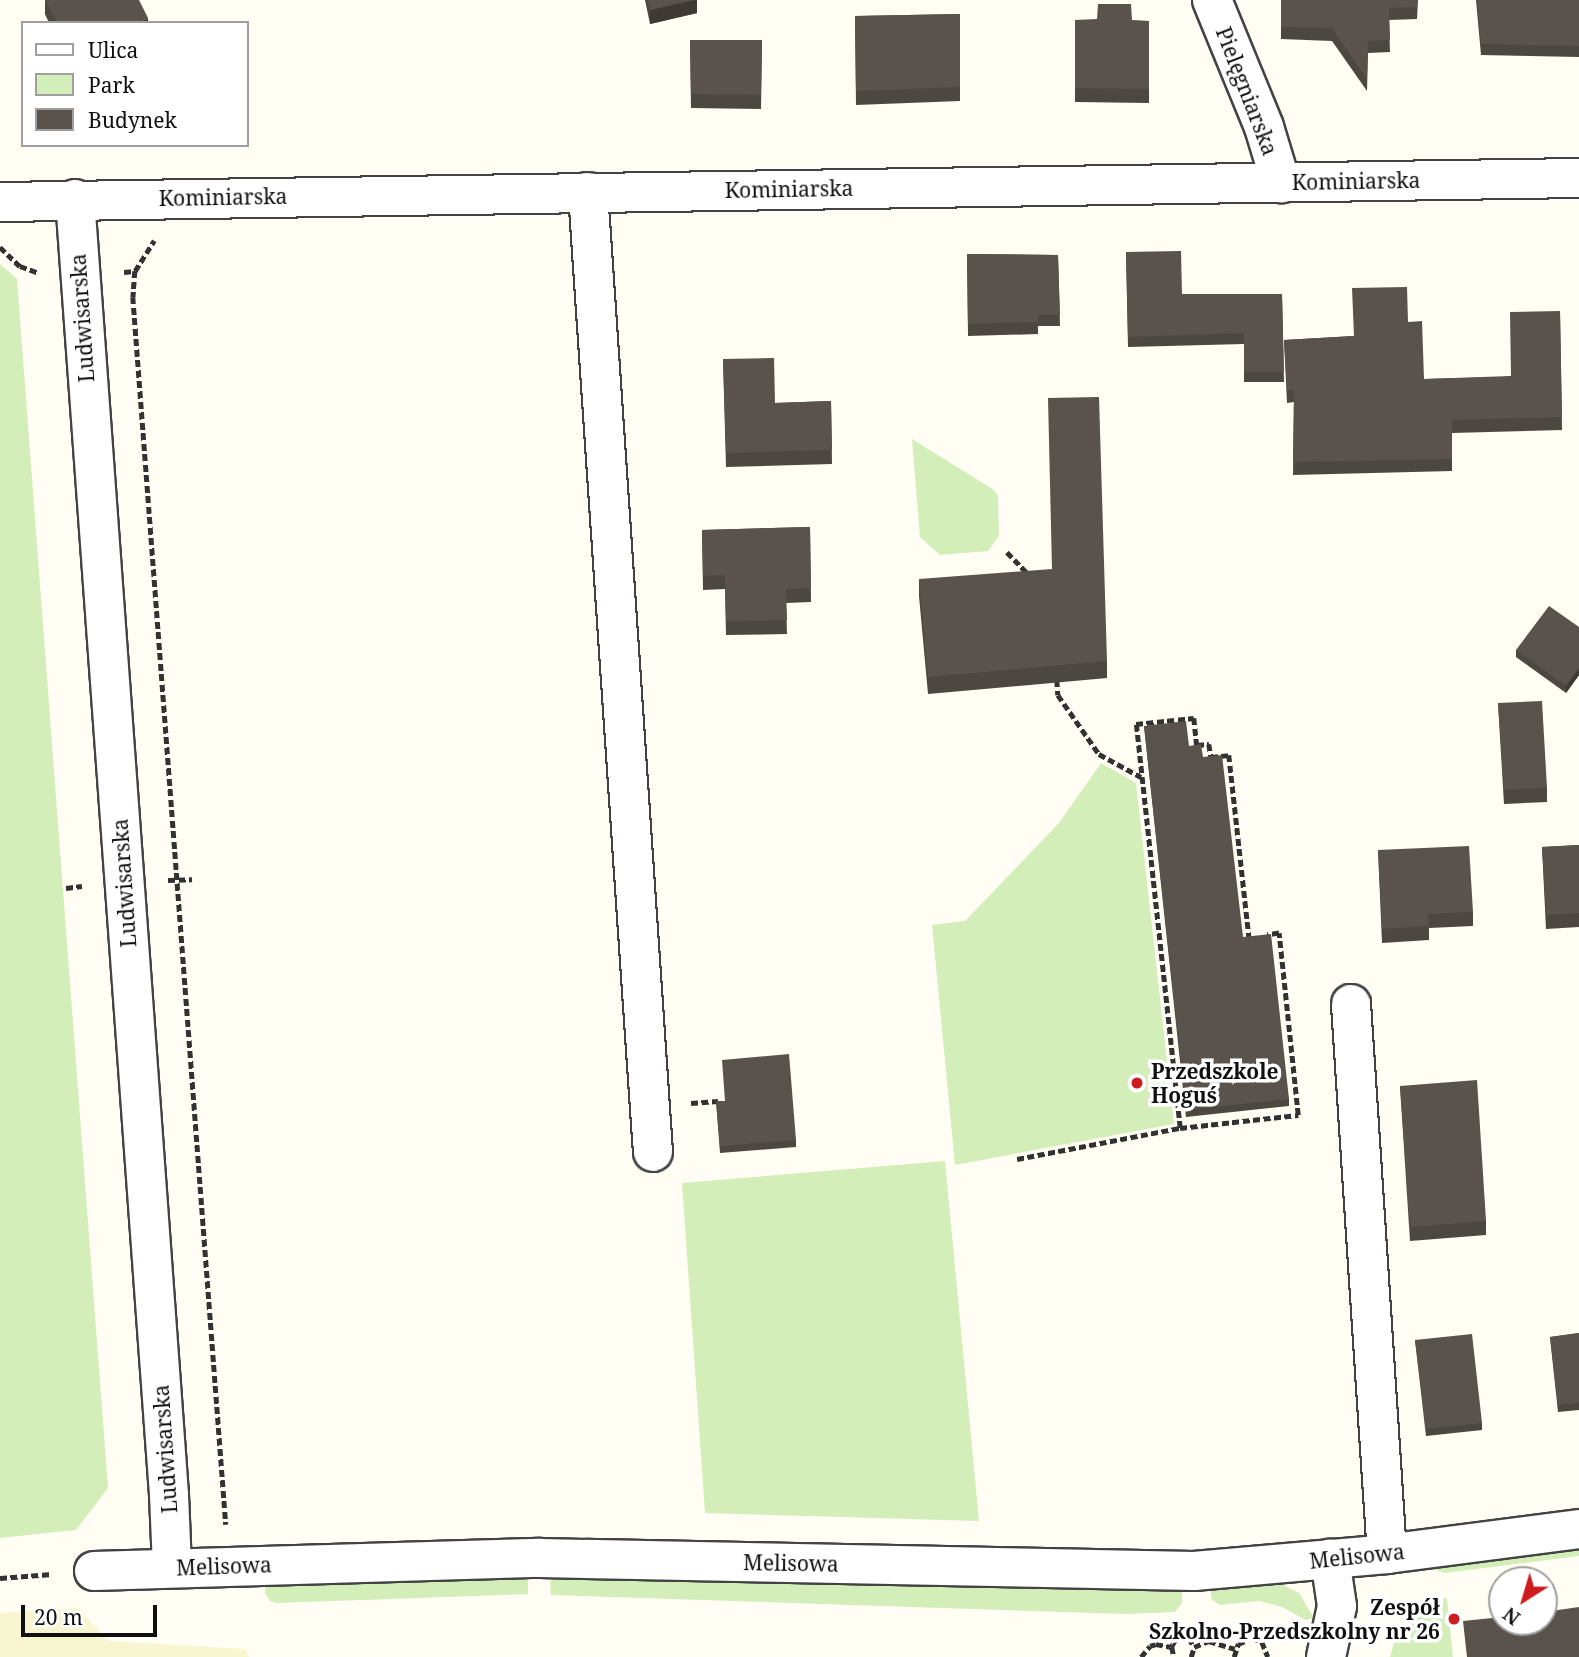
<!DOCTYPE html>
<meta charset="utf-8">
<style>
body{margin:0}
#map{position:relative;width:1579px;height:1657px;overflow:hidden;background:#fffdf4;font-family:"Noto Serif",serif}
div>[style]{position:absolute}
[style*='--x']{left:calc(var(--x)*1px);top:calc(var(--y)*1px);width:calc(var(--w)*1px);rotate:calc(var(--a)*1deg)}
.farmland>*{inset:0;background:#f8f6d1}
.green>*{inset:0;background:#d3eeb9}
.path>*{height:4.5px;margin-top:-2.25px;transform-origin:0;background:repeating-linear-gradient(90deg,#323232 0 7px,transparent 0 10.5px)}
.roads{filter:drop-shadow(2px 0 #434343) drop-shadow(-2px 0 #434343) drop-shadow(0 2px #434343) drop-shadow(0 -2px #434343)}
.minor>*{height:38px;margin:-19px;padding:0 19px;transform-origin:19px;border-radius:19px;background:#fff}
.wall>*{inset:0;background:#4d4741}
.shaded-wall>*{inset:0;background:#3f3935}
.building>*{inset:0;background:#5a524c}
.dots>*{width:19px;height:19px;translate:-50% -50%;box-sizing:border-box;border:4px solid #fff;border-radius:50%}
span{translate:-50% -50%;white-space:nowrap;text-align:center;line-height:1.15;-webkit-text-stroke:7px #fff;paint-order:stroke}
.street-label{font-size:21px;color:#101010}
.poi-label{font-size:21px;color:#101010;font-weight:700}
.left{translate:0 -50%;text-align:left}
.right{translate:-100% -50%;text-align:right}
.legend{position:absolute;left:21px;top:21px;width:228px;height:126px;box-sizing:border-box;background:#fff;border:2px solid #9f9f9f;margin:0;padding:9px 12px;list-style:none;font-size:21px;color:#101010}
.legend li{display:flex;align-items:center;gap:14px;height:35px}
.legend b{width:35px;border:2px solid #9f9f9f}
.north{position:absolute;left:1488px;top:1566px;width:70px;height:70px;box-sizing:border-box;background:#fff;border:2px solid #9f9f9f;border-radius:50%;rotate:217deg;font-size:19px;font-weight:700;line-height:28px;text-align:center;color:#101010}
.north::after{content:'';display:block;margin:auto;width:24px;height:32px;background:#cd1b1e;clip-path:polygon(50% 0,100% 100%,50% 72%,0 100%)}
.scale{position:absolute;left:21px;top:1605px;width:136px;height:32px;box-sizing:border-box;border:4px solid #101010;border-top:0;padding-left:9px;font-size:21px;line-height:24px;white-space:nowrap;color:#101010;-webkit-text-stroke:5px #fff;paint-order:stroke}
</style>
<div id="map">
<div class="farmland">
<i style="clip-path:polygon(78px 1608px,108px 1641px,246px 1649px,249px 1657px,0 1657px,0 1613px)"></i>
</div>
<div class="green">
<i style="clip-path:polygon(0 264px,17px 279px,108px 1488px,76px 1530px,0 1538px)"></i>
<i style="clip-path:polygon(912px 439px,994px 490px,998px 496px,999px 536px,988px 551px,940px 555px,920px 537px)"></i>
<i style="clip-path:polygon(1101px 763px,1136px 783px,1174px 1124px,955px 1165px,932px 925px,965px 921px,1059px 823px)"></i>
<i style="clip-path:polygon(945px 1161px,979px 1521px,705px 1513px,682px 1183px)"></i>
<i style="clip-path:polygon(1579px 1546px,1579px 1556px,1445px 1573px,1433px 1569px,1432px 1566px)"></i>
<i style="clip-path:polygon(519px 1571px,528px 1580px,528px 1594px,277px 1603px,270px 1601px,265px 1593px,265px 1580px)"></i>
<i style="clip-path:polygon(559px 1572px,1182px 1589px,1182px 1603px,1175px 1612px,1125px 1614px,551px 1595px,550px 1582px)"></i>
<i style="clip-path:polygon(1281px 1584px,1299px 1593px,1314px 1618px,1306px 1620px,1282px 1607px,1259px 1601px,1220px 1605px,1212px 1600px,1210px 1588px)"></i>
<i style="clip-path:polygon(1447px 1598px,1453px 1657px,1390px 1657px,1394px 1643px,1412px 1619px,1436px 1600px)"></i>
</div>
<div class="path">
<i style="--x:0;--y:247;--w:28;--a:44"></i>
<i style="--x:20;--y:266;--w:20;--a:20"></i>
<i style="--x:135;--y:271;--w:26;--a:94"></i>
<i style="--x:133;--y:297;--w:1231;--a:85.67"></i>
<i style="--x:124;--y:272;--w:11;--a:-5"></i>
<i style="--x:135;--y:271;--w:36;--a:-58"></i>
<i style="--x:1007;--y:552;--w:32;--a:46"></i>
<i style="--x:1057;--y:680;--w:15;--a:86"></i>
<i style="--x:1058;--y:695;--w:72;--a:55.2"></i>
<i style="--x:1099;--y:754;--w:48;--a:28.7"></i>
<i style="--x:168;--y:880;--w:24;--a:-2"></i>
<i style="--x:66;--y:888;--w:16;--a:-7"></i>
<i style="--x:691;--y:1103;--w:27;--a:-4"></i>
<i style="--x:1180;--y:1128;--w:406;--a:-96.2"></i>
<i style="--x:1136;--y:724;--w:58;--a:-5.9"></i>
<i style="--x:1194;--y:718;--w:27;--a:84"></i>
<i style="--x:1197;--y:745;--w:12;--a:-5"></i>
<i style="--x:1209;--y:744;--w:13;--a:81"></i>
<i style="--x:1211;--y:757;--w:18;--a:-6"></i>
<i style="--x:1229;--y:755;--w:183;--a:83.7"></i>
<i style="--x:1249;--y:937;--w:2;--a:-27"></i>
<i style="--x:1017;--y:1159;--w:166;--a:-10.8"></i>
<i style="--x:1180;--y:1128;--w:119;--a:-6.3"></i>
<i style="--x:1298;--y:1115;--w:183;--a:-96"></i>
<i style="--x:1279;--y:933;--w:12;--a:171"></i>
<i style="--x:0;--y:1578;--w:52;--a:-4.4"></i>
<i style="--x:1172;--y:1647;--w:10;--a:79"></i>
<i style="--x:1141;--y:1657;--w:14;--a:-51"></i>
<i style="--x:1150;--y:1646;--w:6;--a:-18"></i>
<i style="--x:1156;--y:1644;--w:15;--a:11"></i>
<i style="--x:1171;--y:1647;--w:8;--a:-60"></i>
<i style="--x:1175;--y:1640;--w:8;--a:-23"></i>
<i style="--x:1182;--y:1637;--w:7;--a:8"></i>
<i style="--x:1189;--y:1638;--w:10;--a:61"></i>
<i style="--x:1194;--y:1647;--w:16;--a:-22"></i>
<i style="--x:1209;--y:1641;--w:27;--a:17"></i>
<i style="--x:1191;--y:1657;--w:10;--a:-73"></i>
<i style="--x:1234;--y:1657;--w:14;--a:-73"></i>
<i style="--x:1238;--y:1644;--w:15;--a:-23"></i>
<i style="--x:1252;--y:1638;--w:11;--a:22"></i>
<i style="--x:1262;--y:1642;--w:16;--a:68"></i>
</div>
<div class="roads">
<div class="minor">
<i style="--x:1212;--y:0;--w:137;--a:67.7"></i>
<i style="--x:1264;--y:127;--w:59;--a:73.1"></i>
<i style="--x:588;--y:192;--w:962;--a:86.13"></i>
<i style="--x:75;--y:199;--w:1299;--a:85.85"></i>
<i style="--x:169;--y:1495;--w:73;--a:87.6"></i>
<i style="--x:0;--y:202;--w:1579;--a:-0.87"></i>
<i style="--x:1351;--y:1004;--w:551;--a:86.26"></i>
<i style="--x:94;--y:1571;--w:446;--a:-1.7"></i>
<i style="--x:540;--y:1558;--w:654;--a:1.14"></i>
<i style="--x:1194;--y:1571;--w:194;--a:-5"></i>
<i style="--x:1387;--y:1554;--w:194;--a:-7.4"></i>
<i style="--x:1326;--y:1657;--w:52;--a:-77.8"></i>
<i style="--x:1337;--y:1606;--w:48;--a:-98.5"></i>
</div>
</div>
<div class="wall">
<i style="clip-path:polygon(45px 0,148px 23px,49px 23px,45px 14px)"></i>
<i style="clip-path:polygon(645px 0,697px 0,697px 13px,650px 24px)"></i>
<i style="clip-path:polygon(1281px 0,1418px 0,1417px 19px,1389px 20px,1390px 52px,1368px 53px,1367px 91px,1332px 41px,1281px 39px)"></i>
<i style="clip-path:polygon(1476px 0,1579px 0,1579px 57px,1481px 55px)"></i>
<i style="clip-path:polygon(960px 14px,960px 101px,856px 105px,855px 16px)"></i>
<i style="clip-path:polygon(1075px 20px,1149px 21px,1149px 103px,1075px 102px)"></i>
<i style="clip-path:polygon(690px 40px,762px 40px,761px 109px,691px 108px)"></i>
<i style="clip-path:polygon(1126px 252px,1182px 294px,1282px 294px,1284px 382px,1244px 382px,1244px 344px,1128px 347px)"></i>
<i style="clip-path:polygon(967px 254px,1058px 255px,1060px 326px,1038px 326px,1038px 334px,968px 336px)"></i>
<i style="clip-path:polygon(1560px 311px,1562px 430px,1452px 433px,1452px 471px,1293px 475px,1294px 402px,1287px 403px,1284px 340px,1354px 336px,1408px 322px,1424px 379px,1504px 377px,1511px 376px)"></i>
<i style="clip-path:polygon(723px 359px,775px 403px,831px 401px,832px 464px,726px 467px)"></i>
<i style="clip-path:polygon(810px 527px,811px 602px,786px 603px,787px 634px,726px 635px,725px 589px,703px 590px,702px 530px)"></i>
<i style="clip-path:polygon(919px 579px,1107px 661px,1107px 678px,928px 694px,919px 596px)"></i>
<i style="clip-path:polygon(1579px 627px,1579px 675px,1566px 693px,1516px 657px,1516px 650px)"></i>
<i style="clip-path:polygon(1498px 703px,1547px 788px,1547px 802px,1504px 804px)"></i>
<i style="clip-path:polygon(1144px 726px,1189px 746px,1203px 757px,1243px 937px,1289px 1099px,1289px 1106px,1186px 1117px)"></i>
<i style="clip-path:polygon(1579px 845px,1579px 927px,1546px 929px,1542px 847px)"></i>
<i style="clip-path:polygon(1378px 850px,1473px 912px,1473px 926px,1429px 928px,1429px 940px,1382px 943px)"></i>
<i style="clip-path:polygon(1400px 1086px,1486px 1221px,1486px 1235px,1410px 1241px)"></i>
<i style="clip-path:polygon(716px 1101px,796px 1140px,796px 1147px,720px 1153px)"></i>
<i style="clip-path:polygon(1579px 1333px,1579px 1410px,1558px 1412px,1550px 1337px)"></i>
<i style="clip-path:polygon(1415px 1340px,1482px 1423px,1482px 1430px,1426px 1436px)"></i>
</div>
<div class="shaded-wall">
<i style="clip-path:polygon(694px 0,697px 0,697px 13px,650px 24px,650px 10px)"></i>
<i style="clip-path:polygon(148px 18px,148px 23px,139px 23px)"></i>
<i style="clip-path:polygon(1579px 668px,1579px 675px,1566px 693px,1566px 686px)"></i>
</div>
<div class="building">
<i style="clip-path:polygon(45px 0,139px 0,148px 18px,139px 23px,57px 23px)"></i>
<i style="clip-path:polygon(648px 0,694px 0,650px 10px)"></i>
<i style="clip-path:polygon(1281px 0,1417px 0,1417px 7px,1389px 8px,1390px 40px,1368px 41px,1367px 79px,1332px 28px,1281px 27px)"></i>
<i style="clip-path:polygon(1477px 0,1579px 0,1579px 46px,1481px 44px)"></i>
<i style="clip-path:polygon(1098px 4px,1131px 4px,1132px 20px,1149px 21px,1149px 89px,1075px 88px,1075px 20px,1097px 19px)"></i>
<i style="clip-path:polygon(960px 14px,960px 87px,856px 91px,855px 16px)"></i>
<i style="clip-path:polygon(690px 40px,762px 40px,761px 95px,691px 94px)"></i>
<i style="clip-path:polygon(1181px 251px,1182px 294px,1282px 294px,1284px 372px,1244px 372px,1244px 333px,1128px 337px,1126px 252px)"></i>
<i style="clip-path:polygon(967px 254px,1058px 255px,1060px 315px,1038px 315px,1038px 322px,968px 324px)"></i>
<i style="clip-path:polygon(1407px 287px,1408px 322px,1422px 321px,1424px 379px,1511px 376px,1510px 312px,1560px 311px,1562px 417px,1452px 420px,1452px 459px,1293px 462px,1294px 390px,1287px 390px,1284px 340px,1354px 336px,1352px 288px)"></i>
<i style="clip-path:polygon(774px 358px,775px 403px,831px 401px,832px 450px,726px 453px,723px 359px)"></i>
<i style="clip-path:polygon(1099px 397px,1107px 661px,928px 677px,919px 579px,1052px 569px,1048px 398px)"></i>
<i style="clip-path:polygon(810px 527px,811px 588px,786px 589px,787px 620px,726px 621px,725px 575px,703px 576px,702px 530px)"></i>
<i style="clip-path:polygon(1549px 606px,1579px 627px,1579px 668px,1566px 686px,1516px 650px)"></i>
<i style="clip-path:polygon(1542px 701px,1547px 788px,1504px 790px,1498px 703px)"></i>
<i style="clip-path:polygon(1186px 721px,1189px 746px,1201px 744px,1203px 757px,1222px 755px,1243px 937px,1271px 934px,1289px 1099px,1186px 1110px,1144px 726px)"></i>
<i style="clip-path:polygon(1579px 845px,1579px 913px,1546px 915px,1542px 847px)"></i>
<i style="clip-path:polygon(1469px 846px,1473px 912px,1428px 914px,1429px 926px,1382px 929px,1378px 850px)"></i>
<i style="clip-path:polygon(789px 1054px,796px 1140px,720px 1146px,716px 1101px,725px 1101px,722px 1060px)"></i>
<i style="clip-path:polygon(1477px 1080px,1486px 1221px,1410px 1227px,1400px 1086px)"></i>
<i style="clip-path:polygon(1579px 1333px,1579px 1403px,1558px 1405px,1550px 1337px)"></i>
<i style="clip-path:polygon(1472px 1334px,1482px 1423px,1426px 1429px,1415px 1340px)"></i>
<i style="clip-path:polygon(1579px 1607px,1579px 1657px,1467px 1657px,1463px 1621px,1502px 1617px,1502px 1622px,1544px 1622px,1544px 1612px)"></i>
</div>
<div class="dots">
<i style="left:1137px;top:1083px;background:#cd1b1e"></i>
<i style="left:1454px;top:1619px;background:#cd1b1e"></i>
</div>
<div class="street-label">
<span style="left:1247px;top:91px;rotate:69deg">Pielęgniarska</span>
<span style="left:1356px;top:181px;rotate:-1deg">Kominiarska</span>
<span style="left:789px;top:189px;rotate:-1deg">Kominiarska</span>
<span style="left:223px;top:197px;rotate:-1deg">Kominiarska</span>
<span style="left:82px;top:318px;rotate:-94deg">Ludwisarska</span>
<span style="left:124px;top:883px;rotate:-94deg">Ludwisarska</span>
<span style="left:165px;top:1449px;rotate:-94deg">Ludwisarska</span>
<span style="left:1357px;top:1556px;rotate:-6deg">Melisowa</span>
<span style="left:791px;top:1563px;rotate:1deg">Melisowa</span>
<span style="left:224px;top:1566px;rotate:-2deg">Melisowa</span>
</div>
<div class="poi-label">
<span class="left" style="left:1151px;top:1083px">Przedszkole<br>Hoguś</span>
<span class="right" style="left:1440px;top:1619px">Zespół<br>Szkolno-Przedszkolny nr 26</span>
</div>
<ul class="legend">
<li><b style="height:9px;background:#fff"></b>Ulica</li>
<li><b style="height:19px;background:#d3eeb9"></b>Park</li>
<li><b style="height:19px;background:#5a524c"></b>Budynek</li>
</ul>
<div class="north">N</div>
<div class="scale">20 m</div>
</div>
